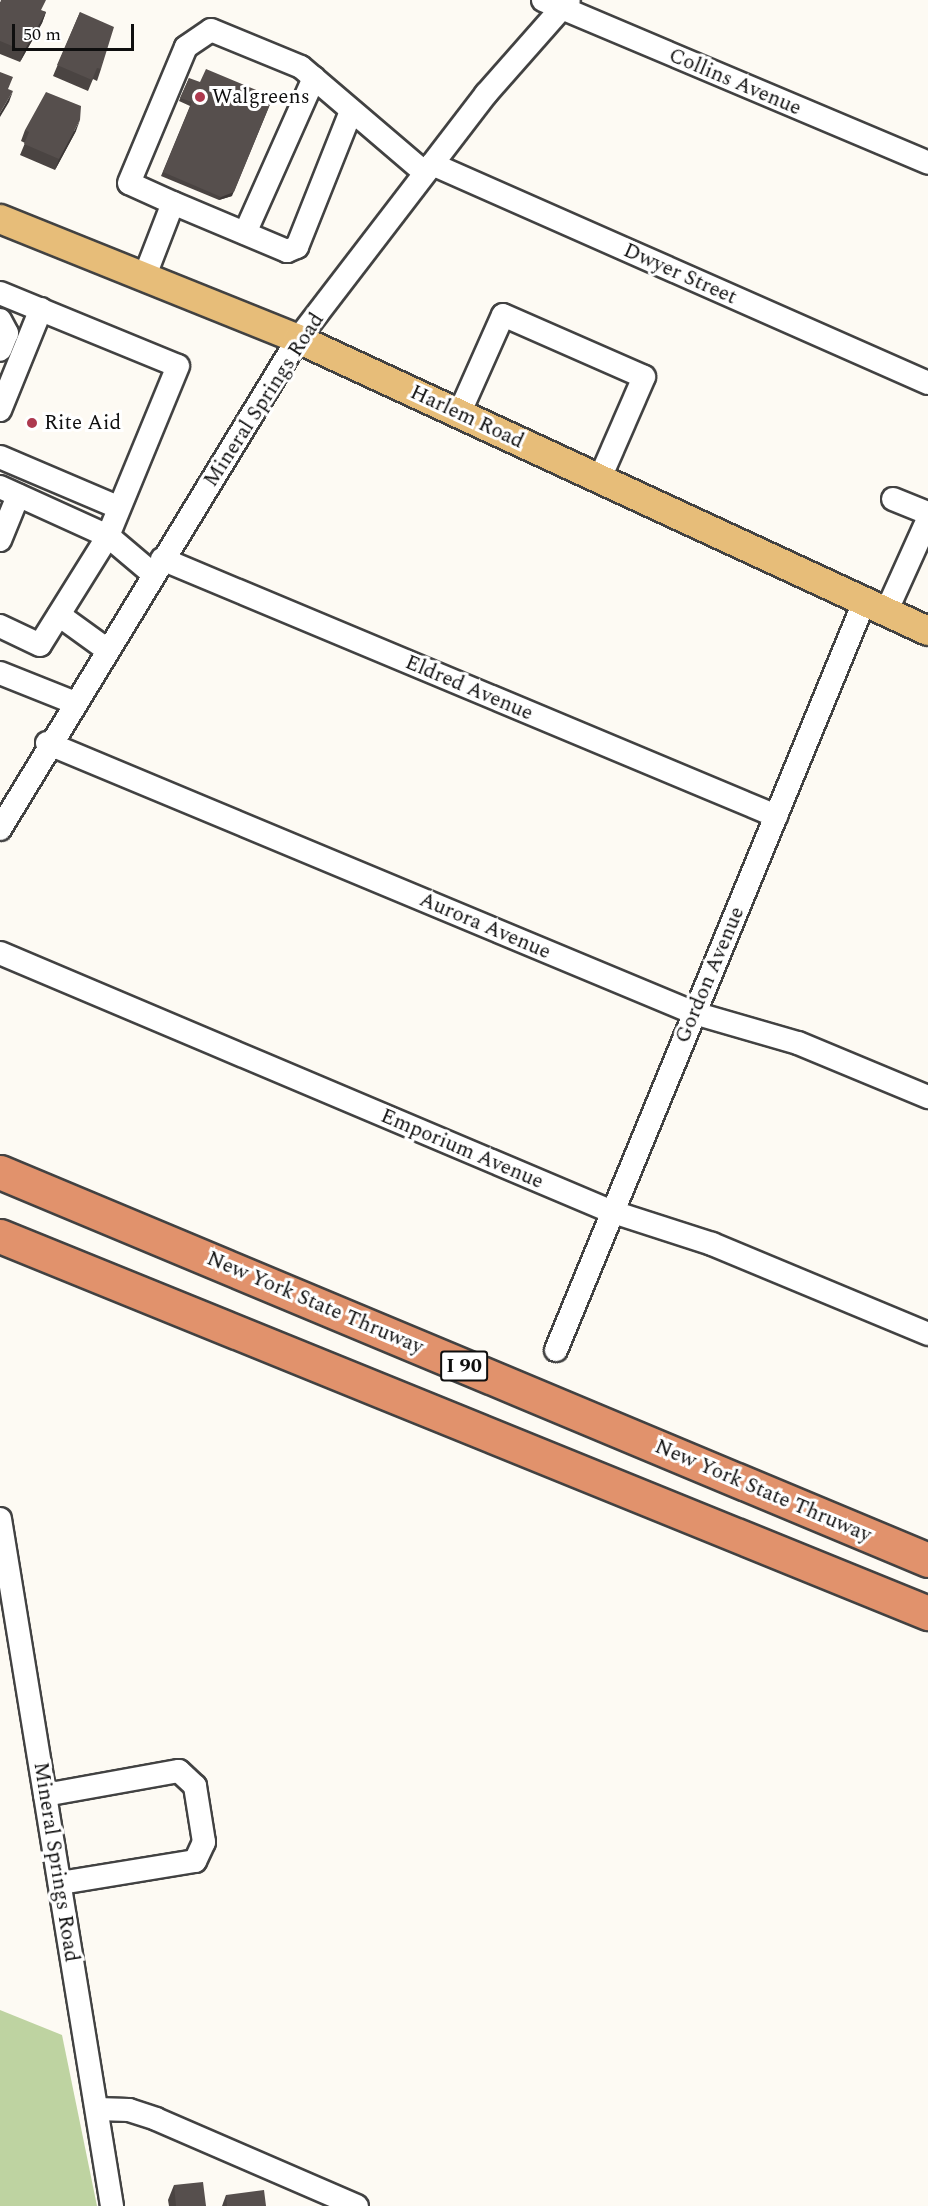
<!DOCTYPE html>
<style>
body{margin:0}
#map{position:relative;width:928px;height:2206px;overflow:hidden;background:#fdfaf3;font-family:Spectral,serif}
div>[style]{position:absolute}
[style*='--x']{left:calc(var(--x)*1px);top:calc(var(--y)*1px);width:calc(var(--w)*1px);rotate:calc(var(--a)*1deg)}
.forest>*{inset:0;background:#bed3a1}
.roads{filter:drop-shadow(2px 0 #424242) drop-shadow(-2px 0 #424242) drop-shadow(0 2px #424242) drop-shadow(0 -2px #424242)}
.minor>*{height:22px;margin:-11px;padding:0 11px;transform-origin:11px;border-radius:11px;background:#fff}
.major>*{height:28px;margin:-14px;padding:0 14px;transform-origin:14px;border-radius:14px;background:#e7bd79}
.highway>*{height:33px;margin:-16.5px;padding:0 16.5px;transform-origin:16.5px;border-radius:16.5px;background:#e1926c}
.wall>*{inset:0;background:#4a4442}
.shaded-wall>*{inset:0;background:#3c3736}
.building>*{inset:0;background:#564f4d}
.dots>*{width:16px;height:16px;translate:-50% -50%;box-sizing:border-box;border:3px solid #fff;border-radius:50%}
span{translate:-50% -50%;white-space:nowrap;text-align:center;line-height:1.15;-webkit-text-stroke:6px #fff;paint-order:stroke}
.shield-label span{padding:2px 4px;background:#fff;border:2px solid;border-radius:4px;-webkit-text-stroke-width:0}
.shield-label{font-size:20px;color:#0f0f0f;font-weight:700}
.street-label{font-size:21px;color:#0f0f0f}
.poi-label{font-size:21px;color:#0f0f0f}
.left{translate:0 -50%;text-align:left}
.scale{position:absolute;left:12px;top:24px;width:122px;height:27px;box-sizing:border-box;border:3px solid #0f0f0f;border-top:0;padding-left:8px;font-size:18px;line-height:21px;white-space:nowrap;color:#0f0f0f;-webkit-text-stroke:4px #fff;paint-order:stroke}
</style>
<div id="map">
<div class="forest">
<i style="clip-path:polygon(0 2010px,62px 2035px,97px 2206px,0 2206px)"></i>
</div>
<div class="roads">
<div class="minor">
<i style="--x:543;--y:0;--w:418;--a:22.9"></i>
<i style="--x:432;--y:164;--w:542;--a:23.82"></i>
<i style="--x:173;--y:203;--w:124;--a:22.8"></i>
<i style="--x:287;--y:251;--w:11;--a:-22"></i>
<i style="--x:297;--y:247;--w:146;--a:-68.3"></i>
<i style="--x:245;--y:233;--w:170;--a:-66"></i>
<i style="--x:144;--y:278;--w:80;--a:-68.9"></i>
<i style="--x:173;--y:203;--w:48;--a:-155.6"></i>
<i style="--x:129;--y:183;--w:147;--a:-67.3"></i>
<i style="--x:186;--y:47;--w:30;--a:-34"></i>
<i style="--x:211;--y:30;--w:97;--a:22.3"></i>
<i style="--x:301;--y:67;--w:163;--a:40.5"></i>
<i style="--x:0;--y:293;--w:192;--a:22.3"></i>
<i style="--x:178;--y:366;--w:184;--a:112.4"></i>
<i style="--x:108;--y:536;--w:128;--a:122"></i>
<i style="--x:40;--y:645;--w:44;--a:-154.6"></i>
<i style="--x:0;--y:320;--w:15;--a:62"></i>
<i style="--x:7;--y:333;--w:18;--a:112"></i>
<i style="--x:0;--y:410;--w:109;--a:-67.9"></i>
<i style="--x:459;--y:414;--w:108;--a:-66"></i>
<i style="--x:503;--y:315;--w:154;--a:23.7"></i>
<i style="--x:644;--y:377;--w:110;--a:113.5"></i>
<i style="--x:0;--y:457;--w:128;--a:23"></i>
<i style="--x:0;--y:487;--w:119;--a:24.4"></i>
<i style="--x:108;--y:536;--w:59;--a:40.2"></i>
<i style="--x:893;--y:499;--w:38;--a:22"></i>
<i style="--x:0;--y:540;--w:48;--a:-67.8"></i>
<i style="--x:162;--y:559;--w:666;--a:22.71"></i>
<i style="--x:887;--y:610;--w:100;--a:-65.7"></i>
<i style="--x:59;--y:615;--w:58;--a:35.9"></i>
<i style="--x:0;--y:673;--w:79;--a:21.7"></i>
<i style="--x:47;--y:743;--w:701;--a:22.65"></i>
<i style="--x:694;--y:1013;--w:108;--a:16.1"></i>
<i style="--x:798;--y:1043;--w:141;--a:22.6"></i>
<i style="--x:0;--y:829;--w:574;--a:-58.69"></i>
<i style="--x:298;--y:339;--w:309;--a:-52.5"></i>
<i style="--x:486;--y:94;--w:125;--a:-48.6"></i>
<i style="--x:0;--y:953;--w:662;--a:22.93"></i>
<i style="--x:610;--y:1211;--w:107;--a:17.9"></i>
<i style="--x:712;--y:1244;--w:234;--a:22.6"></i>
<i style="--x:556;--y:1350;--w:811;--a:-67.61"></i>
<i style="--x:0;--y:1519;--w:696;--a:80.74"></i>
<i style="--x:45;--y:1795;--w:136;--a:-10.2"></i>
<i style="--x:179;--y:1771;--w:22;--a:43"></i>
<i style="--x:195;--y:1786;--w:57;--a:80.9"></i>
<i style="--x:204;--y:1842;--w:21;--a:115"></i>
<i style="--x:195;--y:1861;--w:137;--a:170.7"></i>
<i style="--x:97;--y:2109;--w:32;--a:2"></i>
<i style="--x:129;--y:2110;--w:28;--a:18"></i>
<i style="--x:156;--y:2119;--w:219;--a:23.4"></i>
</div>
<div class="major">
<i style="--x:0;--y:219;--w:321;--a:21.9"></i>
<i style="--x:298;--y:339;--w:694;--a:24.87"></i>
</div>
<div class="highway">
<i style="--x:0;--y:1172;--w:1006;--a:22.69"></i>
<i style="--x:0;--y:1236;--w:1002;--a:22.11"></i>
</div>
</div>
<div class="wall">
<i style="clip-path:polygon(0 2px,42px 11px,46px 12px,42px 23px,20px 62px,0 54px)"></i>
<i style="clip-path:polygon(80px 12px,101px 69px,97px 81px,93px 79px,88px 91px,53px 76px)"></i>
<i style="clip-path:polygon(189px 78px,232px 196px,219px 200px,161px 176px,190px 106px,179px 101px)"></i>
<i style="clip-path:polygon(25px 130px,76px 131px,55px 170px,20px 155px,25px 143px,21px 141px)"></i>
<i style="clip-path:polygon(174px 2185px,206px 2206px,169px 2206px,168px 2200px)"></i>
<i style="clip-path:polygon(226px 2195px,266px 2206px,222px 2206px)"></i>
</div>
<div class="shaded-wall">
<i style="clip-path:polygon(46px 12px,42px 23px,20px 62px,24px 51px)"></i>
<i style="clip-path:polygon(13px 91px,9px 102px,0 117px,0 113px)"></i>
<i style="clip-path:polygon(273px 97px,232px 196px,219px 200px,221px 197px)"></i>
<i style="clip-path:polygon(80px 120px,76px 131px,55px 170px,59px 159px)"></i>
</div>
<div class="building">
<i style="clip-path:polygon(1px 0,46px 0,41px 10px,46px 12px,24px 51px,0 41px,0 3px)"></i>
<i style="clip-path:polygon(80px 12px,114px 27px,101px 69px,97px 68px,92px 80px,57px 65px)"></i>
<i style="clip-path:polygon(206px 69px,273px 97px,234px 192px,221px 197px,163px 172px,192px 102px,180px 98px,189px 78px,200px 82px)"></i>
<i style="clip-path:polygon(0 72px,13px 77px,8px 89px,13px 91px,0 113px)"></i>
<i style="clip-path:polygon(46px 92px,81px 106px,80px 120px,59px 159px,24px 144px,29px 132px,25px 130px)"></i>
<i style="clip-path:polygon(203px 2182px,206px 2206px,176px 2206px,174px 2185px)"></i>
<i style="clip-path:polygon(264px 2190px,266px 2206px,227px 2206px,226px 2195px)"></i>
</div>
<div class="dots">
<i style="left:200px;top:97px;background:#ad394e"></i>
<i style="left:32px;top:423px;background:#ad394e"></i>
</div>
<div class="shield-label">
<span style="left:464px;top:1366px">I 90</span>
</div>
<div class="street-label">
<span style="left:735px;top:82px;rotate:23deg">Collins Avenue</span>
<span style="left:680px;top:274px;rotate:24deg">Dwyer Street</span>
<span style="left:264px;top:400px;rotate:-57deg">Mineral Springs Road</span>
<span style="left:467px;top:417px;rotate:25deg">Harlem Road</span>
<span style="left:469px;top:688px;rotate:23deg">Eldred Avenue</span>
<span style="left:485px;top:926px;rotate:23deg">Aurora Avenue</span>
<span style="left:710px;top:975px;rotate:-67deg">Gordon Avenue</span>
<span style="left:462px;top:1149px;rotate:23deg">Emporium Avenue</span>
<span style="left:315px;top:1303px;rotate:23deg">New York State Thruway</span>
<span style="left:763px;top:1491px;rotate:23deg">New York State Thruway</span>
<span style="left:56px;top:1862px;rotate:81deg">Mineral Springs Road</span>
</div>
<div class="poi-label">
<span class="left" style="left:212px;top:97px">Walgreens</span>
<span class="left" style="left:44px;top:423px">Rite Aid</span>
</div>
<div class="scale">50 m</div>
</div>
